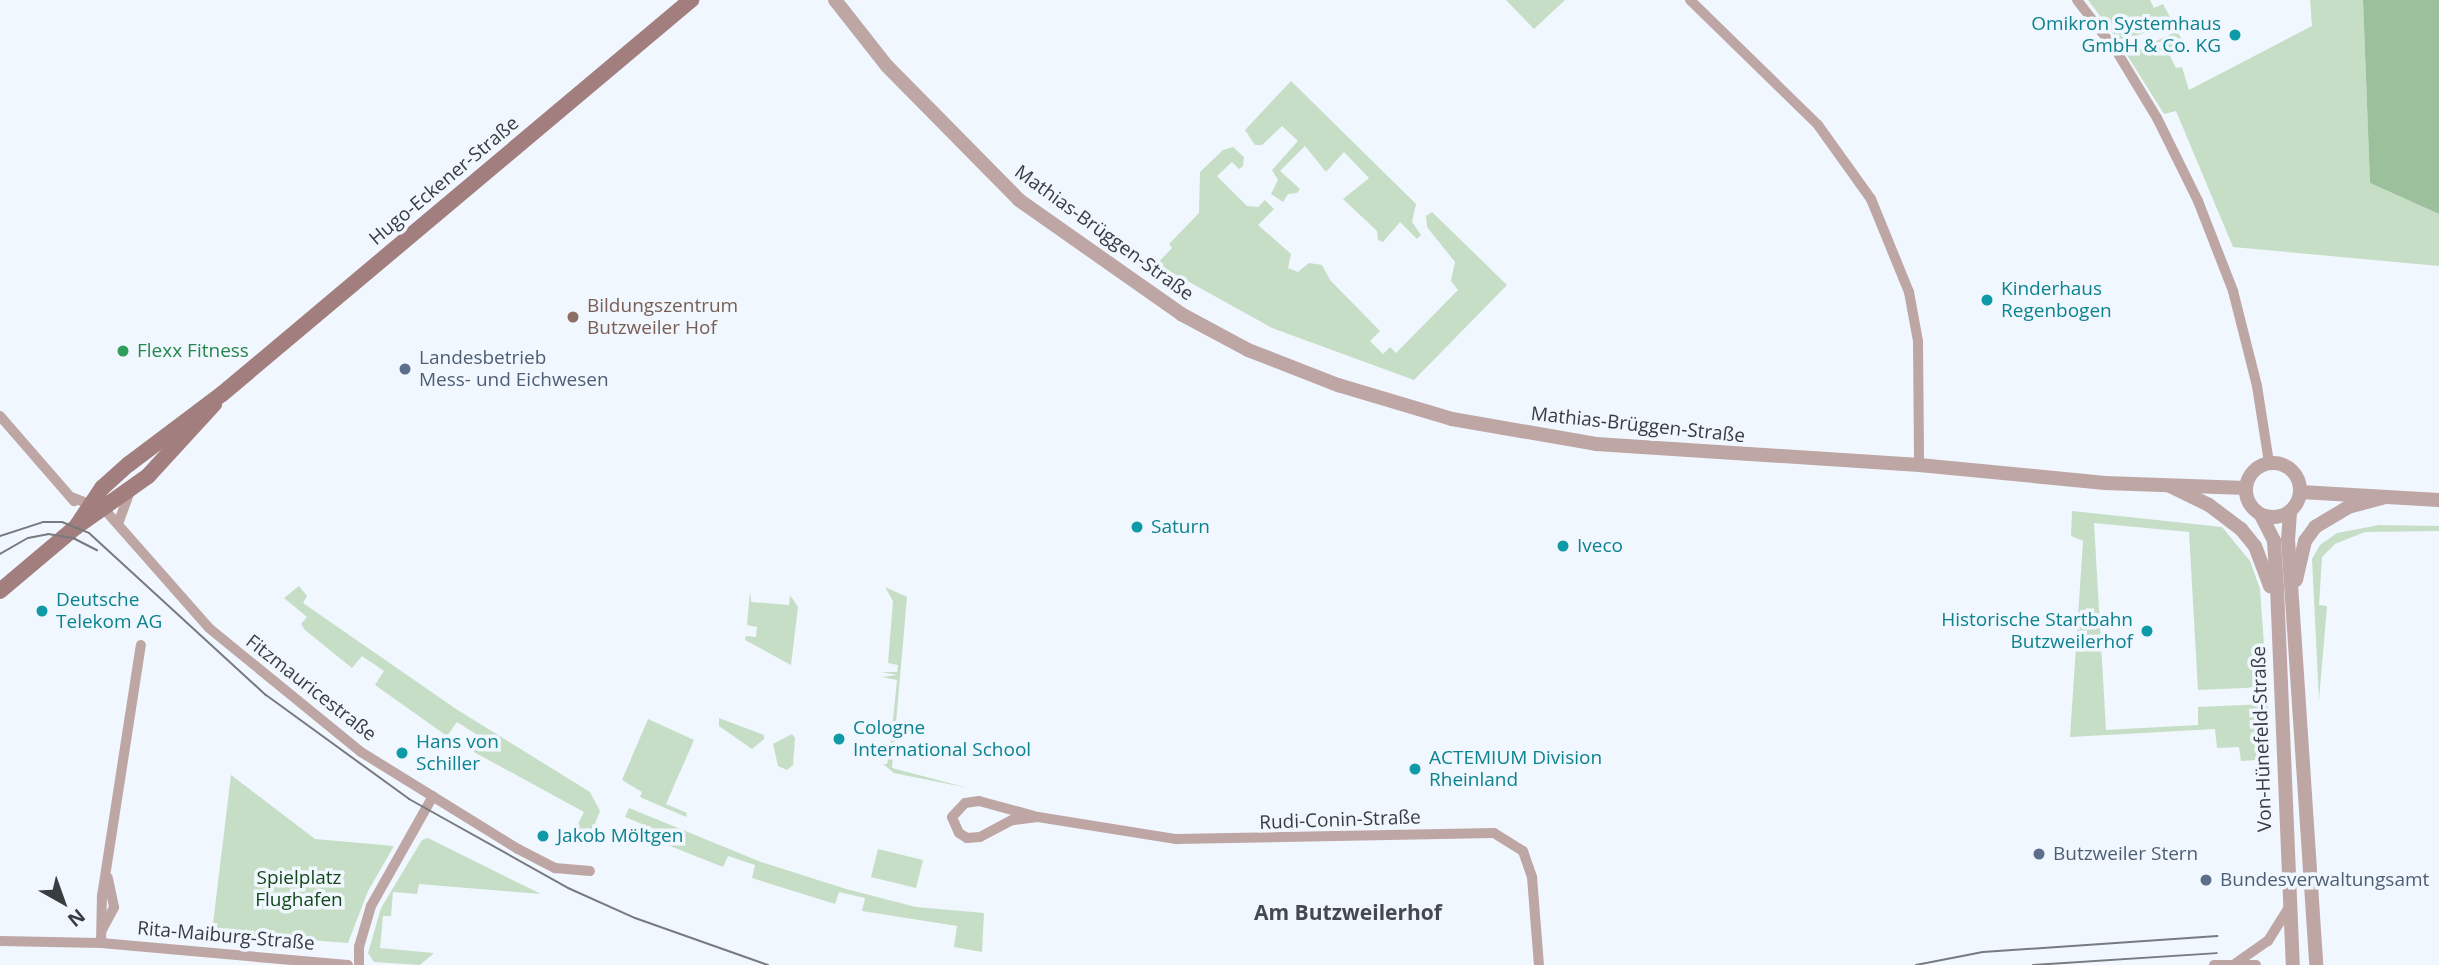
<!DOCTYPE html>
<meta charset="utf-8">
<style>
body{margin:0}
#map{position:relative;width:2439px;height:965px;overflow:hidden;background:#f0f7fe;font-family:"Open Sans",sans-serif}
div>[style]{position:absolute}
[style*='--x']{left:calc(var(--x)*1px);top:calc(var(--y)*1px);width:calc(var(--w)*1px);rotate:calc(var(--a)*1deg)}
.green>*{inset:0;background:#c6dec5}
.forest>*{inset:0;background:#9cbf9c}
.minor>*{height:10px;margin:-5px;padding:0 5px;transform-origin:5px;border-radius:5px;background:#bea6a5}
.tertiary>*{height:14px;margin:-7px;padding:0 7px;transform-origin:7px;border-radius:7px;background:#bea6a5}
.tertiary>.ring{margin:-7px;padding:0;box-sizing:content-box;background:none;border:14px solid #bea6a5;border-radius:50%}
.secondary>*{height:16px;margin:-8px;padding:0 8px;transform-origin:8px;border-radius:8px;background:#a27f7e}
.tram>*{height:2px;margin:-1px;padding:0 1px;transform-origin:1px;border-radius:1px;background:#777b7f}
.dots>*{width:19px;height:19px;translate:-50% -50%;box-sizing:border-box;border:4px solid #f0f7fe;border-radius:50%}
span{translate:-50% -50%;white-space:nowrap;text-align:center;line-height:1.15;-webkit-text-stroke:7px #f0f7fe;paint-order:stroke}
.culture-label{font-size:19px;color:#0d838f}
.right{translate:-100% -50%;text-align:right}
.left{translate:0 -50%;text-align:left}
.street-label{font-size:19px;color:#3a3d40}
.education-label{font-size:19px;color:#785e54}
.leisure-label{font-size:19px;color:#27864d}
.service-label{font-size:19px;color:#4e5e75}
.park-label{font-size:19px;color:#144719}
.neighbourhood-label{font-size:21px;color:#43494e;font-weight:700}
.north{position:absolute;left:28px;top:867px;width:70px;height:70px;-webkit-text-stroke:5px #f0f7fe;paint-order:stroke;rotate:140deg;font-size:19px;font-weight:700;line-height:28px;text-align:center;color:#3a3d40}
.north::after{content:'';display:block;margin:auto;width:24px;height:32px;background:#3a3d40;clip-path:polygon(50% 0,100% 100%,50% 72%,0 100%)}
</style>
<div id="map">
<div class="green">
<i style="clip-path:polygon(1506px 0,1565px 0,1534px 29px)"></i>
<i style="clip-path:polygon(2088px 0,2150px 0,2154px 8px,2163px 4px,2171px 19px,2121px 44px)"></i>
<i style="clip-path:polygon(2310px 0,2363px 0,2370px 183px,2439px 214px,2439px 266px,2233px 247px,2176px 111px,2164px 114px,2127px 55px,2177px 31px,2185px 45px,2169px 54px,2176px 68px,2182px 67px,2189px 90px,2312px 26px)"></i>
<i style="clip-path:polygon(1291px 81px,1416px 204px,1412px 222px,1421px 235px,1417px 239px,1400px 222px,1383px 242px,1378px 240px,1377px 231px,1343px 199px,1369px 178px,1344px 152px,1326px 172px,1305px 146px,1280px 171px,1300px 189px,1297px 193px,1288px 194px,1283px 202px,1271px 194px,1278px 180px,1272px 170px,1298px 141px,1282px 126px,1262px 145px,1255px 145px,1245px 130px)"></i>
<i style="clip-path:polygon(1233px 147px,1244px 157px,1243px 166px,1239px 169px,1232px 162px,1217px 176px,1247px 206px,1258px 207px,1265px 200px,1274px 209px,1258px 225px,1291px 254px,1288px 268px,1298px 272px,1309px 263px,1322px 265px,1330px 280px,1380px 331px,1370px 341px,1383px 354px,1390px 347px,1396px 353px,1458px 290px,1451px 281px,1455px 262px,1427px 227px,1426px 216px,1432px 212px,1507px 285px,1414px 380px,1272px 328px,1157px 264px,1172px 248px,1169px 244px,1199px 213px,1200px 172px,1223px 150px)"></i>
<i style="clip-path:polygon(2072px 511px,2222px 527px,2250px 561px,2260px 589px,2267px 687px,2198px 690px,2189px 532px,2094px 523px,2106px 730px,2198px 725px,2198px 707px,2268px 704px,2272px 759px,2241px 761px,2239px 747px,2217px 748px,2215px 729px,2070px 737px,2083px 541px,2071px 536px)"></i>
<i style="clip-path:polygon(2379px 525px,2439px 526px,2439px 531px,2365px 532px,2335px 544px,2322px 557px,2319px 605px,2327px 606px,2319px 700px,2312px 559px,2320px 545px,2337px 533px)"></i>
<i style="clip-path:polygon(299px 586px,307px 596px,303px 603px,456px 709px,590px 792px,600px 811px,588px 841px,573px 834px,584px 812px,472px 751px,479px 736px,457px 722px,447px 736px,375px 685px,384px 671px,362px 656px,352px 668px,305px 630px,301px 624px,307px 617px,284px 598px)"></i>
<i style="clip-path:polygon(885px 587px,907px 597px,892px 768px,968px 788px,894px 773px,883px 764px,887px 764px,890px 749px,897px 680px,882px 677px,897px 675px,882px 672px,897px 672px,898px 665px,888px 663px,893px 601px)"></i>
<i style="clip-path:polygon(750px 591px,751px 602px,789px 605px,790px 595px,798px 607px,791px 665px,745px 640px,746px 636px,756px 637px,757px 627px,747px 625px)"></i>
<i style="clip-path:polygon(719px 718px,764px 735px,764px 739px,752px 749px,719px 726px)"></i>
<i style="clip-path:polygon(648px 719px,694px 740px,666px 804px,687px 813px,686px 817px,640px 797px,642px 792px,622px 780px)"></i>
<i style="clip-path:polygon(792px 734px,795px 738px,793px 765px,787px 770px,778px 766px,773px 744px)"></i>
<i style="clip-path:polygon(231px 775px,315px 839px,394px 846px,368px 891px,348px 943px,212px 932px)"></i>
<i style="clip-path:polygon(629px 808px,761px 862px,846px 889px,916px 907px,984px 913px,982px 952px,954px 947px,957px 926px,862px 911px,865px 898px,839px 892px,835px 904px,752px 878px,755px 865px,728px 856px,723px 867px,665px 844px,664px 833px,625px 817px)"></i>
<i style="clip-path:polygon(428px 838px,541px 894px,419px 884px,417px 894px,393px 892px,391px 916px,383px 916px,380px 948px,434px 953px,420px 965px,374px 962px,368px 953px,381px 908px,422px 840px)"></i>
<i style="clip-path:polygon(878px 849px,923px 860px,916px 888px,871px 877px)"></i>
</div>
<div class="forest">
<i style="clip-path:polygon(2363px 0,2439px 0,2439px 214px,2370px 183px)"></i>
</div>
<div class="minor">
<i style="--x:1690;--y:0;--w:179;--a:44.3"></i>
<i style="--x:1818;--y:125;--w:91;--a:54.4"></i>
<i style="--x:1871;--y:199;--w:100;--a:67.8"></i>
<i style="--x:1909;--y:292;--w:50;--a:79.6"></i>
<i style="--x:1918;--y:341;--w:124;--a:89.5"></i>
<i style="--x:2077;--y:0;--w:66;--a:52.4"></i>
<i style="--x:2117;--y:52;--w:77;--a:58.8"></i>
<i style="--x:2157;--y:118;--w:93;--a:63.7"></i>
<i style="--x:2198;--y:201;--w:97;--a:68.7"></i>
<i style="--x:2233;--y:291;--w:98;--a:75.8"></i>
<i style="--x:2257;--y:386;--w:78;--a:81.1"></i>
<i style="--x:0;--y:416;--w:113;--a:49"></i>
<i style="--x:71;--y:497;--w:36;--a:21"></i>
<i style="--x:105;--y:510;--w:157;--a:48.6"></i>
<i style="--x:209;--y:628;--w:196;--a:39.2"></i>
<i style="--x:361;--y:752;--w:185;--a:31.7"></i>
<i style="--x:518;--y:849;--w:42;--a:27.2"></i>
<i style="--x:555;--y:868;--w:35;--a:5"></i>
<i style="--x:118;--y:524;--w:32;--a:-70"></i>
<i style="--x:1038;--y:817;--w:26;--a:173"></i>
<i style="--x:1012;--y:820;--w:36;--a:152"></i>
<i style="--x:980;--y:837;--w:13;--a:176"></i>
<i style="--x:967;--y:838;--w:9;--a:-148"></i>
<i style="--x:959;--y:833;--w:17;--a:-114"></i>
<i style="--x:952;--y:817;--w:19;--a:-47"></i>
<i style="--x:965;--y:803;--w:14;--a:-8"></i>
<i style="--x:979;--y:801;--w:61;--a:15.2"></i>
<i style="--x:1038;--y:817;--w:140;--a:9.1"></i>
<i style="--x:1176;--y:839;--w:318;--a:-1.1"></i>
<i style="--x:1494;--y:833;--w:34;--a:32"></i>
<i style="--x:1523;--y:851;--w:28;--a:71"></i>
<i style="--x:1532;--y:877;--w:88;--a:85.5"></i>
<i style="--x:102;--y:930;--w:26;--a:-62"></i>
<i style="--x:114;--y:907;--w:30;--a:-102"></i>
<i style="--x:0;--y:941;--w:101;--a:1.1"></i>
<i style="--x:101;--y:943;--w:248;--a:5.1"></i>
<i style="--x:101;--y:943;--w:47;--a:-88.8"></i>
<i style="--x:102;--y:896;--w:254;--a:-81.2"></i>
<i style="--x:2236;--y:963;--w:39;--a:-35"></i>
<i style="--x:2268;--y:941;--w:38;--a:-58"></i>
<i style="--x:359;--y:965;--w:18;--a:-90"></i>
<i style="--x:359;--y:947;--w:43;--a:-73.7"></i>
<i style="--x:371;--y:906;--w:126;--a:-60.6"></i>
<i style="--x:2214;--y:965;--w:42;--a:0"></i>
</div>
<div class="tertiary">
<i style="--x:835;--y:0;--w:84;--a:51.8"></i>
<i style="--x:887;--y:66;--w:188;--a:45.4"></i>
<i style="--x:1019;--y:200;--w:198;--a:35.1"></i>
<i style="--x:1181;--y:314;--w:76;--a:28.2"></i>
<i style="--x:1248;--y:350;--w:97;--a:21.3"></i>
<i style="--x:1338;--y:385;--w:119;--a:16.6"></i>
<i style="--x:1452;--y:419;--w:146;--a:9.8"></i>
<i style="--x:1596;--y:444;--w:324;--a:3.7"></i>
<i style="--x:1919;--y:465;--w:187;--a:5.5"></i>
<i style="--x:2105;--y:483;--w:141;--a:2"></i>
<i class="ring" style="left:2246px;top:463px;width:40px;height:40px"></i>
<i style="--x:2170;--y:486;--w:43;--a:26"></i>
<i style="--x:2209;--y:505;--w:40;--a:37"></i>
<i style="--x:2241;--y:529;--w:22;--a:51"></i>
<i style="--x:2255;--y:546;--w:43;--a:69.4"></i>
<i style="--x:2301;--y:492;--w:138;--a:3.3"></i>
<i style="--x:2290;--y:512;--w:27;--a:94"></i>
<i style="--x:2288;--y:539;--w:427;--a:86.2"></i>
<i style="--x:2261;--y:515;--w:29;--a:63"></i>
<i style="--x:2274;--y:541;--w:47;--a:86.3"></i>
<i style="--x:2277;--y:588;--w:377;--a:87.6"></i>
<i style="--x:2296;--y:580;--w:40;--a:-77"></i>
<i style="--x:2305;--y:541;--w:17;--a:-54"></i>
<i style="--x:2315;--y:527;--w:39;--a:-31"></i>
<i style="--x:2348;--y:507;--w:38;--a:-15"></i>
</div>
<div class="secondary">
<i style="--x:76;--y:527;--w:47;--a:-56.3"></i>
<i style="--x:102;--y:488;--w:36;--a:-42"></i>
<i style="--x:129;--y:464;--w:116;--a:-37"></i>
<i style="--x:222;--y:394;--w:613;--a:-40.03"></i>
<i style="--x:0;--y:591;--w:99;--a:-40.1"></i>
<i style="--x:76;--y:527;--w:88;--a:-35.3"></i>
<i style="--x:148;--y:476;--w:98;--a:-47.5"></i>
</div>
<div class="tram">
<i style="--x:0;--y:536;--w:45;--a:-18"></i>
<i style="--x:43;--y:522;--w:19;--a:0"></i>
<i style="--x:62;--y:522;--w:29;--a:22"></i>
<i style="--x:89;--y:533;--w:240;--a:42.5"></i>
<i style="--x:266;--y:695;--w:177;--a:36"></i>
<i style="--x:409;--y:799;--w:182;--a:29.2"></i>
<i style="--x:568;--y:888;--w:73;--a:24.1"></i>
<i style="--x:635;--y:918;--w:141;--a:19.5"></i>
<i style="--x:0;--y:554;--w:32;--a:-30"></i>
<i style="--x:28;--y:538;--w:20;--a:-11"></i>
<i style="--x:48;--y:534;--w:25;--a:9"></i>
<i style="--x:73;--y:538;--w:27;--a:27"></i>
<i style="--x:1916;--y:965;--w:68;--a:-11"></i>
<i style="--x:1983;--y:952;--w:235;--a:-3.9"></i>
<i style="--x:2033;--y:965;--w:184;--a:-3.7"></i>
</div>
<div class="dots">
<i style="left:2235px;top:35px;background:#0f9aa8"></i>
<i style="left:1987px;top:300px;background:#0f9aa8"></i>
<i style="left:573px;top:317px;background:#8d6e63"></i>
<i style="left:123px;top:351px;background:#2e9e5b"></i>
<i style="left:405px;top:369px;background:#5c6f8a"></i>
<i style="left:1137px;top:527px;background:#0f9aa8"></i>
<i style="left:1563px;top:546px;background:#0f9aa8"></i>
<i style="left:42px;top:611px;background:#0f9aa8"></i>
<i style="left:2147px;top:631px;background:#0f9aa8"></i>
<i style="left:839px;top:739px;background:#0f9aa8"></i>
<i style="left:402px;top:753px;background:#0f9aa8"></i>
<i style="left:1415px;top:769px;background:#0f9aa8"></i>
<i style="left:543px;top:836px;background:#0f9aa8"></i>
<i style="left:2039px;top:854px;background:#5c6f8a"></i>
<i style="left:2206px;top:880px;background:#5c6f8a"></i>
</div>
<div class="culture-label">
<span class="right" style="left:2221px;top:35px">Omikron Systemhaus<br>GmbH &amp; Co. KG</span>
<span class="left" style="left:2001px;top:300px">Kinderhaus<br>Regenbogen</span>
<span class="left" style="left:1151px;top:527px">Saturn</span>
<span class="left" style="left:1577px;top:546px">Iveco</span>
<span class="left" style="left:56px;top:611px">Deutsche<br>Telekom AG</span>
<span class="right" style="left:2133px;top:631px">Historische Startbahn<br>Butzweilerhof</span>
<span class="left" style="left:853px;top:739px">Cologne<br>International School</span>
<span class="left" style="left:416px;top:753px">Hans von<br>Schiller</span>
<span class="left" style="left:1429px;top:769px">ACTEMIUM Division<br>Rheinland</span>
<span class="left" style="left:557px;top:836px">Jakob Möltgen</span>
</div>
<div class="street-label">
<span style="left:444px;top:181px;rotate:-40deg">Hugo-Eckener-Straße</span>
<span style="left:1104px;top:233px;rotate:36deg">Mathias-Brüggen-Straße</span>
<span style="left:1638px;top:425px;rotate:6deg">Mathias-Brüggen-Straße</span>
<span style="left:311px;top:688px;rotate:38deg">Fitzmauricestraße</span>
<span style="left:2262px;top:739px;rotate:-92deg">Von-Hünefeld-Straße</span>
<span style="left:1340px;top:820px;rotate:-2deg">Rudi-Conin-Straße</span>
<span style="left:226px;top:936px;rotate:5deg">Rita-Maiburg-Straße</span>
</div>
<div class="education-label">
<span class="left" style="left:587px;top:317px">Bildungszentrum<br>Butzweiler Hof</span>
</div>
<div class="leisure-label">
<span class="left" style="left:137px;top:351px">Flexx Fitness</span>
</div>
<div class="service-label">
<span class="left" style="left:419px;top:369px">Landesbetrieb<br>Mess- und Eichwesen</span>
<span class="left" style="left:2053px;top:854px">Butzweiler Stern</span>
<span class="left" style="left:2220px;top:880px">Bundesverwaltungsamt</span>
</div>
<div class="park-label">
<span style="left:299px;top:889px">Spielplatz<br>Flughafen</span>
</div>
<div class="neighbourhood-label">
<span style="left:1348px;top:912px">Am Butzweilerhof</span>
</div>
<div class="north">N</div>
</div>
